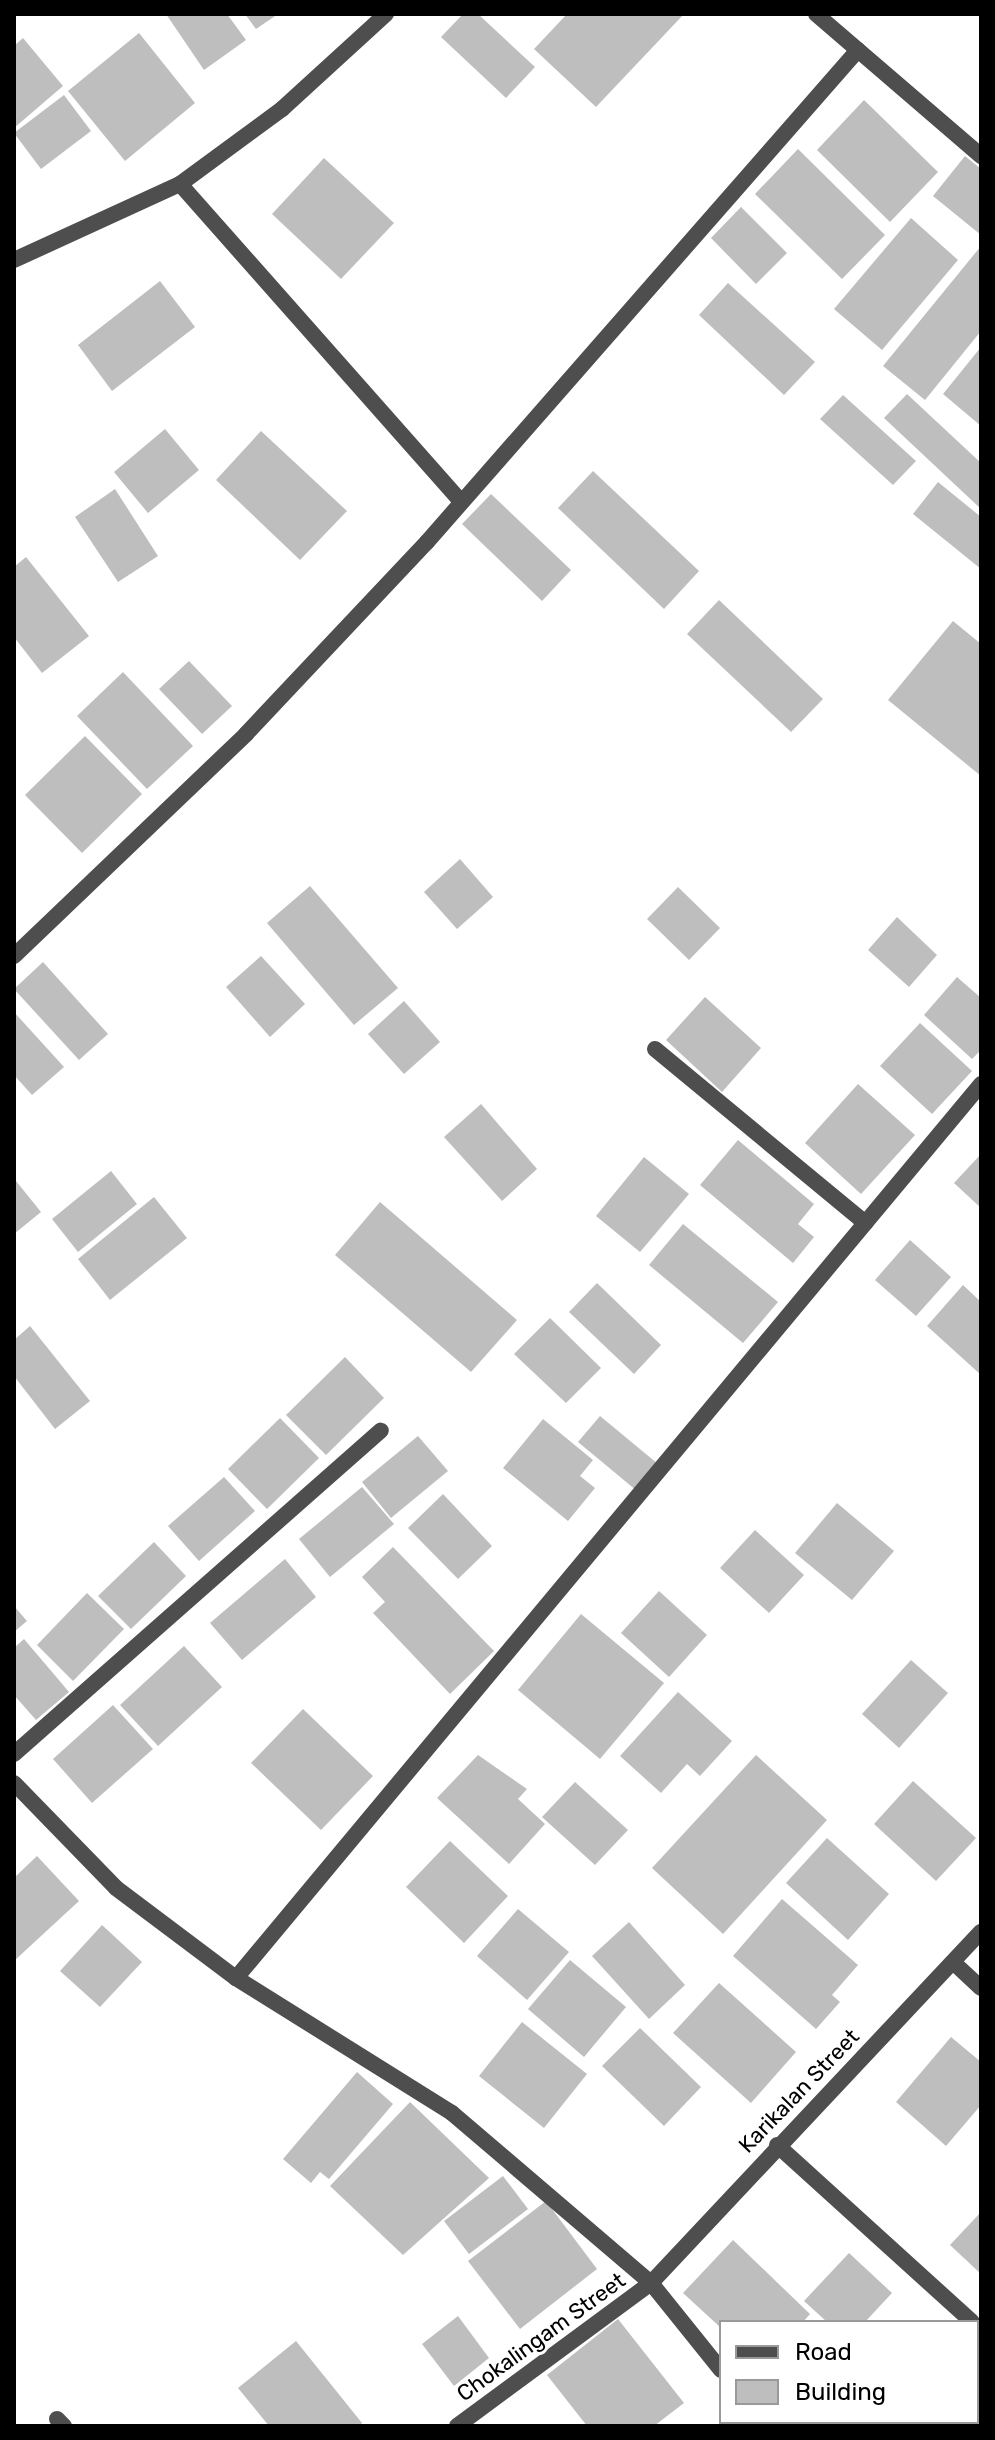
<!DOCTYPE html>
<style>
body{margin:0}
#map{position:relative;width:995px;height:2440px;overflow:hidden;background:#fff;font-family:Rubik,sans-serif}
div>[style]{position:absolute}
[style*='--x']{left:calc(var(--x)*1px);top:calc(var(--y)*1px);width:calc(var(--w)*1px);rotate:calc(var(--a)*1deg)}
.building>*{inset:0;background:#bebebe}
.minor>*{height:16px;margin:-8px;padding:0 8px;transform-origin:8px;border-radius:8px;background:#4e4e4e}
span{translate:-50% -50%;white-space:nowrap;text-align:center;line-height:1.15;-webkit-text-stroke:6px #fff;paint-order:stroke}
.street-label{font-size:22px;color:#000}
.frame{position:absolute;inset:0;border:16px solid #000;pointer-events:none}
.legend{position:absolute;left:719px;top:2320px;width:260px;height:104px;box-sizing:border-box;background:#fff;border:2px solid #999;margin:0;padding:10px 14px;list-style:none;font-size:24px;color:#000}
.legend li{display:flex;align-items:center;gap:16px;height:40px}
.legend b{width:40px;border:2px solid #999}
</style>
<div id="map">
<div class="building">
<i style="clip-path:polygon(166px 14px,227px 14px,246px 40px,204px 70px)"></i>
<i style="clip-path:polygon(245px 14px,278px 14px,256px 29px)"></i>
<i style="clip-path:polygon(463px 14px,478px 14px,535px 67px,506px 98px,441px 37px)"></i>
<i style="clip-path:polygon(567px 14px,684px 14px,596px 107px,534px 49px)"></i>
<i style="clip-path:polygon(139px 33px,195px 103px,125px 161px,68px 91px)"></i>
<i style="clip-path:polygon(23px 38px,63px 86px,14px 128px,14px 46px)"></i>
<i style="clip-path:polygon(64px 95px,91px 131px,41px 169px,14px 133px)"></i>
<i style="clip-path:polygon(864px 100px,938px 172px,890px 222px,817px 150px)"></i>
<i style="clip-path:polygon(798px 149px,885px 235px,842px 279px,755px 194px)"></i>
<i style="clip-path:polygon(965px 156px,981px 169px,981px 235px,933px 196px)"></i>
<i style="clip-path:polygon(324px 158px,394px 223px,341px 279px,272px 214px)"></i>
<i style="clip-path:polygon(741px 207px,787px 253px,756px 284px,711px 238px)"></i>
<i style="clip-path:polygon(911px 218px,958px 260px,882px 350px,834px 309px)"></i>
<i style="clip-path:polygon(981px 246px,981px 331px,925px 400px,883px 366px)"></i>
<i style="clip-path:polygon(160px 281px,195px 327px,112px 391px,78px 345px)"></i>
<i style="clip-path:polygon(728px 283px,815px 362px,784px 395px,699px 315px)"></i>
<i style="clip-path:polygon(981px 347px,981px 426px,943px 394px)"></i>
<i style="clip-path:polygon(907px 394px,981px 463px,981px 509px,884px 418px)"></i>
<i style="clip-path:polygon(843px 395px,916px 461px,893px 485px,820px 419px)"></i>
<i style="clip-path:polygon(165px 429px,199px 470px,148px 513px,114px 472px)"></i>
<i style="clip-path:polygon(261px 431px,347px 511px,300px 560px,216px 480px)"></i>
<i style="clip-path:polygon(593px 471px,699px 571px,664px 609px,558px 508px)"></i>
<i style="clip-path:polygon(938px 482px,981px 517px,981px 569px,913px 514px)"></i>
<i style="clip-path:polygon(115px 489px,158px 556px,118px 582px,75px 517px)"></i>
<i style="clip-path:polygon(491px 494px,571px 570px,542px 601px,462px 524px)"></i>
<i style="clip-path:polygon(26px 557px,89px 636px,42px 673px,14px 637px,14px 567px)"></i>
<i style="clip-path:polygon(719px 600px,823px 699px,791px 732px,687px 634px)"></i>
<i style="clip-path:polygon(953px 621px,981px 644px,981px 776px,888px 700px)"></i>
<i style="clip-path:polygon(189px 661px,232px 706px,202px 734px,159px 689px)"></i>
<i style="clip-path:polygon(123px 672px,193px 746px,147px 789px,77px 716px)"></i>
<i style="clip-path:polygon(85px 736px,142px 794px,82px 853px,25px 795px)"></i>
<i style="clip-path:polygon(460px 859px,493px 897px,457px 929px,424px 892px)"></i>
<i style="clip-path:polygon(310px 886px,398px 988px,354px 1025px,267px 923px)"></i>
<i style="clip-path:polygon(678px 887px,720px 928px,689px 960px,647px 919px)"></i>
<i style="clip-path:polygon(897px 917px,937px 955px,909px 987px,868px 950px)"></i>
<i style="clip-path:polygon(261px 956px,305px 1004px,270px 1037px,226px 987px)"></i>
<i style="clip-path:polygon(43px 962px,108px 1034px,79px 1060px,14px 989px)"></i>
<i style="clip-path:polygon(957px 977px,981px 998px,981px 1050px,972px 1059px,924px 1015px)"></i>
<i style="clip-path:polygon(705px 997px,761px 1048px,722px 1092px,666px 1040px)"></i>
<i style="clip-path:polygon(404px 1001px,440px 1042px,404px 1074px,368px 1034px)"></i>
<i style="clip-path:polygon(14px 1012px,64px 1067px,32px 1095px,14px 1075px)"></i>
<i style="clip-path:polygon(920px 1023px,972px 1071px,932px 1114px,880px 1066px)"></i>
<i style="clip-path:polygon(858px 1084px,915px 1135px,861px 1194px,805px 1143px)"></i>
<i style="clip-path:polygon(481px 1104px,537px 1169px,502px 1201px,444px 1137px)"></i>
<i style="clip-path:polygon(738px 1140px,814px 1204px,798px 1224px,814px 1237px,793px 1263px,700px 1185px)"></i>
<i style="clip-path:polygon(981px 1154px,981px 1208px,954px 1183px)"></i>
<i style="clip-path:polygon(644px 1157px,689px 1194px,640px 1252px,596px 1216px)"></i>
<i style="clip-path:polygon(111px 1171px,137px 1204px,78px 1252px,52px 1219px)"></i>
<i style="clip-path:polygon(16px 1181px,41px 1212px,14px 1234px,14px 1183px)"></i>
<i style="clip-path:polygon(154px 1197px,187px 1238px,110px 1300px,78px 1259px)"></i>
<i style="clip-path:polygon(380px 1202px,517px 1320px,471px 1372px,335px 1255px)"></i>
<i style="clip-path:polygon(683px 1224px,778px 1302px,743px 1343px,649px 1265px)"></i>
<i style="clip-path:polygon(910px 1240px,951px 1277px,916px 1316px,875px 1280px)"></i>
<i style="clip-path:polygon(597px 1283px,661px 1345px,634px 1374px,569px 1312px)"></i>
<i style="clip-path:polygon(963px 1285px,981px 1302px,981px 1375px,927px 1326px)"></i>
<i style="clip-path:polygon(550px 1318px,601px 1368px,566px 1403px,514px 1354px)"></i>
<i style="clip-path:polygon(30px 1326px,90px 1401px,55px 1429px,14px 1376px,14px 1340px)"></i>
<i style="clip-path:polygon(345px 1357px,384px 1398px,326px 1455px,286px 1415px)"></i>
<i style="clip-path:polygon(600px 1416px,658px 1464px,637px 1491px,578px 1442px)"></i>
<i style="clip-path:polygon(280px 1418px,319px 1458px,267px 1509px,228px 1469px)"></i>
<i style="clip-path:polygon(543px 1419px,593px 1460px,580px 1476px,595px 1488px,568px 1521px,503px 1468px)"></i>
<i style="clip-path:polygon(418px 1436px,448px 1471px,391px 1518px,362px 1482px)"></i>
<i style="clip-path:polygon(224px 1477px,255px 1511px,199px 1561px,168px 1526px)"></i>
<i style="clip-path:polygon(362px 1487px,394px 1524px,330px 1577px,299px 1539px)"></i>
<i style="clip-path:polygon(443px 1494px,492px 1546px,458px 1579px,408px 1528px)"></i>
<i style="clip-path:polygon(837px 1503px,894px 1551px,852px 1600px,795px 1553px)"></i>
<i style="clip-path:polygon(755px 1530px,804px 1575px,769px 1613px,720px 1568px)"></i>
<i style="clip-path:polygon(154px 1542px,186px 1576px,131px 1629px,98px 1596px)"></i>
<i style="clip-path:polygon(393px 1547px,494px 1651px,450px 1694px,373px 1613px,385px 1602px,362px 1577px)"></i>
<i style="clip-path:polygon(285px 1559px,316px 1597px,242px 1660px,210px 1623px)"></i>
<i style="clip-path:polygon(659px 1591px,707px 1635px,669px 1677px,621px 1633px)"></i>
<i style="clip-path:polygon(87px 1593px,124px 1629px,73px 1681px,37px 1645px)"></i>
<i style="clip-path:polygon(14px 1606px,27px 1621px,14px 1632px)"></i>
<i style="clip-path:polygon(581px 1614px,664px 1683px,600px 1759px,518px 1690px)"></i>
<i style="clip-path:polygon(24px 1639px,69px 1692px,36px 1720px,14px 1695px,14px 1648px)"></i>
<i style="clip-path:polygon(184px 1646px,222px 1687px,158px 1746px,120px 1705px)"></i>
<i style="clip-path:polygon(911px 1660px,948px 1693px,899px 1748px,862px 1714px)"></i>
<i style="clip-path:polygon(678px 1692px,732px 1741px,700px 1776px,687px 1764px,661px 1793px,620px 1756px)"></i>
<i style="clip-path:polygon(113px 1705px,153px 1749px,92px 1803px,53px 1759px)"></i>
<i style="clip-path:polygon(303px 1709px,373px 1776px,321px 1830px,251px 1763px)"></i>
<i style="clip-path:polygon(478px 1755px,527px 1789px,518px 1799px,545px 1824px,509px 1864px,437px 1798px)"></i>
<i style="clip-path:polygon(756px 1755px,827px 1820px,723px 1934px,652px 1868px)"></i>
<i style="clip-path:polygon(913px 1781px,976px 1838px,936px 1881px,874px 1824px)"></i>
<i style="clip-path:polygon(575px 1782px,628px 1830px,595px 1865px,542px 1817px)"></i>
<i style="clip-path:polygon(827px 1838px,889px 1894px,848px 1940px,786px 1883px)"></i>
<i style="clip-path:polygon(450px 1841px,508px 1896px,464px 1943px,406px 1887px)"></i>
<i style="clip-path:polygon(37px 1856px,79px 1901px,14px 1961px,14px 1878px)"></i>
<i style="clip-path:polygon(782px 1899px,858px 1965px,832px 1995px,840px 2002px,816px 2029px,733px 1956px)"></i>
<i style="clip-path:polygon(518px 1909px,569px 1952px,527px 2000px,477px 1956px)"></i>
<i style="clip-path:polygon(629px 1922px,685px 1985px,649px 2019px,592px 1956px)"></i>
<i style="clip-path:polygon(102px 1925px,142px 1962px,100px 2007px,60px 1971px)"></i>
<i style="clip-path:polygon(570px 1960px,626px 2007px,584px 2057px,528px 2009px)"></i>
<i style="clip-path:polygon(719px 1983px,796px 2052px,751px 2103px,673px 2033px)"></i>
<i style="clip-path:polygon(522px 2022px,587px 2074px,544px 2128px,479px 2076px)"></i>
<i style="clip-path:polygon(640px 2028px,701px 2087px,664px 2126px,602px 2066px)"></i>
<i style="clip-path:polygon(951px 2037px,981px 2062px,981px 2105px,946px 2146px,896px 2102px)"></i>
<i style="clip-path:polygon(357px 2072px,393px 2104px,329px 2179px,320px 2172px,311px 2183px,283px 2159px)"></i>
<i style="clip-path:polygon(410px 2102px,489px 2178px,403px 2255px,330px 2186px)"></i>
<i style="clip-path:polygon(503px 2176px,528px 2209px,469px 2254px,444px 2221px)"></i>
<i style="clip-path:polygon(546px 2201px,597px 2269px,520px 2329px,468px 2261px)"></i>
<i style="clip-path:polygon(981px 2212px,981px 2274px,950px 2245px)"></i>
<i style="clip-path:polygon(733px 2240px,810px 2314px,803px 2322px,721px 2322px,721px 2328px,683px 2293px)"></i>
<i style="clip-path:polygon(849px 2253px,892px 2293px,865px 2322px,827px 2322px,804px 2301px)"></i>
<i style="clip-path:polygon(458px 2316px,489px 2358px,454px 2386px,422px 2344px)"></i>
<i style="clip-path:polygon(618px 2319px,684px 2403px,654px 2426px,587px 2426px,547px 2375px)"></i>
<i style="clip-path:polygon(296px 2341px,362px 2423px,359px 2426px,269px 2426px,238px 2388px)"></i>
<i style="clip-path:polygon(830px 2422px,912px 2422px,827px 2426px)"></i>
</div>
<div class="minor">
<i style="--x:816;--y:14;--w:218;--a:40.7"></i>
<i style="--x:180;--y:184;--w:424;--a:48.5"></i>
<i style="--x:14;--y:260;--w:183;--a:-24.6"></i>
<i style="--x:180;--y:184;--w:127;--a:-36.3"></i>
<i style="--x:282;--y:109;--w:141;--a:-42.4"></i>
<i style="--x:14;--y:956;--w:321;--a:-43.7"></i>
<i style="--x:246;--y:734;--w:264;--a:-46.7"></i>
<i style="--x:427;--y:542;--w:654;--a:-48.78"></i>
<i style="--x:655;--y:1049;--w:273;--a:39.6"></i>
<i style="--x:14;--y:1754;--w:489;--a:-41.4"></i>
<i style="--x:14;--y:1783;--w:146;--a:45.8"></i>
<i style="--x:116;--y:1888;--w:150;--a:36.9"></i>
<i style="--x:953;--y:1962;--w:38;--a:43"></i>
<i style="--x:777;--y:2145;--w:263;--a:42.2"></i>
<i style="--x:721;--y:2370;--w:112;--a:-128.8"></i>
<i style="--x:651;--y:2283;--w:262;--a:-139.5"></i>
<i style="--x:452;--y:2113;--w:255;--a:-148"></i>
<i style="--x:236;--y:1978;--w:1164;--a:-50.19"></i>
<i style="--x:57;--y:2419;--w:10;--a:45"></i>
<i style="--x:763;--y:2422;--w:5;--a:53"></i>
<i style="--x:457;--y:2426;--w:241;--a:-36.4"></i>
<i style="--x:651;--y:2283;--w:482;--a:-46.8"></i>
</div>
<div class="street-label">
<span style="left:799px;top:2091px;rotate:-46deg">Karikalan Street</span>
<span style="left:541px;top:2337px;rotate:-36deg">Chokalingam Street</span>
</div>
<div class="frame"></div>
<ul class="legend">
<li><b style="height:10px;background:#4e4e4e"></b>Road</li>
<li><b style="height:22px;background:#bebebe"></b>Building</li>
</ul>
</div>
